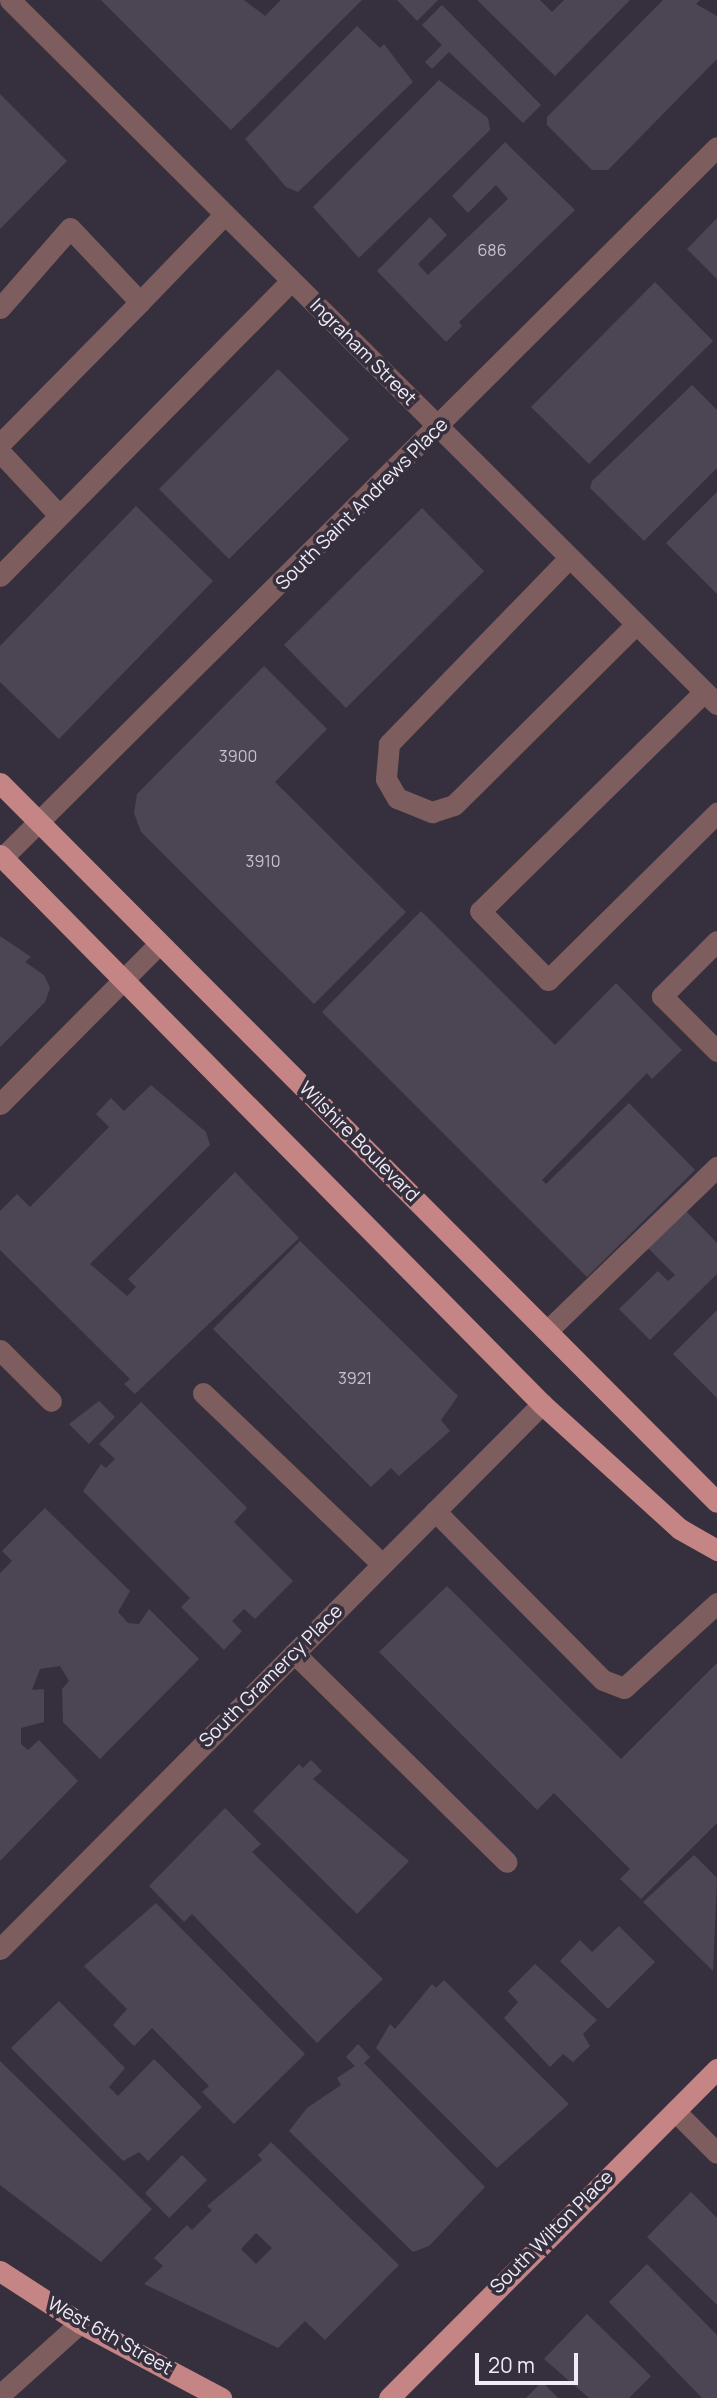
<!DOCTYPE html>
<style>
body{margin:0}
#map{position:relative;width:717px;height:2398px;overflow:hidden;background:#36303e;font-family:Manrope,sans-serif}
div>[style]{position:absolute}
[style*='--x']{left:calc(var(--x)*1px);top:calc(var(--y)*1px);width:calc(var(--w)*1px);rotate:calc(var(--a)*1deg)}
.building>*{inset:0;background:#4c4554}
.minor>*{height:21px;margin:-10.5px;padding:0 10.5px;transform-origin:10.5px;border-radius:10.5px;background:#7d5d5d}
.major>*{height:21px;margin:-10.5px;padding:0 10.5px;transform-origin:10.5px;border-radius:10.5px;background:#c58585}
span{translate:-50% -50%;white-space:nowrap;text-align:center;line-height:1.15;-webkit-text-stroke:7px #36303e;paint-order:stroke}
.number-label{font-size:16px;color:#c6c2cd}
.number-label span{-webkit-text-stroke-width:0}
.street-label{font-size:19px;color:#efebf5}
.scale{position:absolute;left:475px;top:2353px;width:103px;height:32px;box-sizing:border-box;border:4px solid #efebf5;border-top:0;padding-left:9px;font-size:21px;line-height:24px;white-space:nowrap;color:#efebf5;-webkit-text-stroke:5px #36303e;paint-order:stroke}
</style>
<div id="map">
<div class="building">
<i style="clip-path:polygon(101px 0,244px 0,265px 16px,281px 0,362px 0,231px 130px)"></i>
<i style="clip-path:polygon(397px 0,438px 0,417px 21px)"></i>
<i style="clip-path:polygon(477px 0,540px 0,552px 12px,564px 0,630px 0,555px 76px)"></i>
<i style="clip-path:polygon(663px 0,700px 0,696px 4px,717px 16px,717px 59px,608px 170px,592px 170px,547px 125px,547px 117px)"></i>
<i style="clip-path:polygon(442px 5px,541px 105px,523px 123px,449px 52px,432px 69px,425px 62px,442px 45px,422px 25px)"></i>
<i style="clip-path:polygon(357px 26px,380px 48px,384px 44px,413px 82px,298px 192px,286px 187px,245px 139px)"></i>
<i style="clip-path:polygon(439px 80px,488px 118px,490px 130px,359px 258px,313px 207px)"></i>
<i style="clip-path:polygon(0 94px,67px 161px,0 229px)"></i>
<i style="clip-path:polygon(505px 142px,575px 210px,459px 322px,462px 326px,446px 342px,377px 271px,430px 217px,447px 235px,418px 264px,428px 275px,508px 199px,496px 185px,468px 213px,452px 196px)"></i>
<i style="clip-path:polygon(717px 218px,717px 279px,687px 249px)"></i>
<i style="clip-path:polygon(655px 282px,713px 341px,589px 464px,531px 407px)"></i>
<i style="clip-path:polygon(278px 369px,349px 439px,229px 559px,159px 489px)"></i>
<i style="clip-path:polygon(692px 385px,717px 410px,717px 468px,644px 541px,590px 488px,592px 481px)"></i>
<i style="clip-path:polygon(717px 492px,717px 594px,666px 543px)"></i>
<i style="clip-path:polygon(136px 506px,213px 581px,59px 739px,0 682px,0 646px)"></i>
<i style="clip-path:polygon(422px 508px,484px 571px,346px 708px,284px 645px)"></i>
<i style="clip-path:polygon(264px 666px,327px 729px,275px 782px,406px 912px,314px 1004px,141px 832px,134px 813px,137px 794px)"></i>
<i style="clip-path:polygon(421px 911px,555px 1045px,616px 983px,682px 1050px,652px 1079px,647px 1073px,542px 1180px,546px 1184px,629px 1103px,695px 1170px,587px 1277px,322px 1012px)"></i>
<i style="clip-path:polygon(0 936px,31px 957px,25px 962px,44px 975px,50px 988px,45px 1002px,0 1047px)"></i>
<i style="clip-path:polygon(151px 1085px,206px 1132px,210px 1145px,90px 1264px,127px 1296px,136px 1287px,128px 1279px,235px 1172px,299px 1238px,135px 1394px,124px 1384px,130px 1379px,0 1250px,0 1211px,17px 1194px,30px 1207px,109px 1127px,96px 1114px,111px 1098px,124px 1111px)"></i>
<i style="clip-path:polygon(682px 1207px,717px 1243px,717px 1274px,650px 1340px,619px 1309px,658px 1271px,668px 1281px,675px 1275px,644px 1244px)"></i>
<i style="clip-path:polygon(300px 1241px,458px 1396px,441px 1420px,450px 1431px,399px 1476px,391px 1468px,371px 1487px,213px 1329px)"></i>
<i style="clip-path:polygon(717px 1310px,717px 1398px,673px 1354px)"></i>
<i style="clip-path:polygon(99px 1401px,115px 1417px,89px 1444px,69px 1424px)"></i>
<i style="clip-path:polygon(141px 1402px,247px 1508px,234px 1522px,293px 1581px,255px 1619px,244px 1609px,232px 1621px,242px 1631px,224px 1650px,181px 1607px,190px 1598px,83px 1491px,101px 1464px,106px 1468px,115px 1459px,99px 1444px)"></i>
<i style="clip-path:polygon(45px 1508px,130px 1591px,118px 1612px,128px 1623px,139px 1624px,149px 1609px,199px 1659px,100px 1759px,63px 1722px,62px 1689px,69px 1681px,60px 1666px,40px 1669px,32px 1690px,44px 1689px,44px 1722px,21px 1728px,21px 1744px,28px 1750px,39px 1740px,78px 1781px,0 1861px,0 1573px,12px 1561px,2px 1551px)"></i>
<i style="clip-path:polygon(447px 1586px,621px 1759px,717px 1663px,717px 1823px,641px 1899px,620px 1879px,630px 1869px,554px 1793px,537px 1810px,379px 1652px)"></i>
<i style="clip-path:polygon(311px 1760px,322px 1771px,313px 1779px,409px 1861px,357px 1914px,253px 1811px,299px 1764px,303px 1768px)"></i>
<i style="clip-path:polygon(225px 1808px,261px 1844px,252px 1852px,383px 1979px,317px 2043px,192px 1914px,184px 1922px,149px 1886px)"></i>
<i style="clip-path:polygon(694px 1855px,717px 1878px,713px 1971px,643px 1902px)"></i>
<i style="clip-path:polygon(156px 1903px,305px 2054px,234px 2124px,202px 2092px,209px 2086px,152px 2028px,134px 2046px,113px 2025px,127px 2009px,84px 1966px)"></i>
<i style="clip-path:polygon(619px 1926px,655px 1962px,608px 2009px,560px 1961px,580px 1940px,592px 1952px)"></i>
<i style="clip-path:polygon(535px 1964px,597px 2020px,583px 2034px,590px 2046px,573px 2062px,563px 2054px,550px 2067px,504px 2018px,518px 2002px,508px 1991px)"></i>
<i style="clip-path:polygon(444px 1980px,569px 2104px,497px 2168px,376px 2048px,390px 2024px,395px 2029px,432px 1984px,436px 1988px)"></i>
<i style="clip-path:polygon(59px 2001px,125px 2068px,109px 2087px,118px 2096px,154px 2059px,202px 2107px,148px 2161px,139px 2152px,123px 2161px,11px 2048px)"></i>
<i style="clip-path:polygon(358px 2044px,370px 2057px,364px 2063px,485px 2187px,429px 2246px,413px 2252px,289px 2131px,307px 2108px,341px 2085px,337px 2078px,355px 2066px,346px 2057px)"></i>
<i style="clip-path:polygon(0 2061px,152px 2209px,101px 2262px,0 2185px)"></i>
<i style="clip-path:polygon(evenodd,271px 2142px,399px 2265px,325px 2340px,305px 2321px,278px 2348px,144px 2284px,163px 2266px,154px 2258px,187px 2225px,192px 2230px,212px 2210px,207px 2206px,262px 2160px,258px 2155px,271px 2142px,256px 2233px,272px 2248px,256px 2264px,241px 2249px,256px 2233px)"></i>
<i style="clip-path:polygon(182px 2155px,207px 2180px,169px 2218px,145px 2193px)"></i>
<i style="clip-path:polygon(691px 2192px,717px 2218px,717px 2305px,647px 2237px)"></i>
<i style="clip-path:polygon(647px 2264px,717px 2335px,717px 2398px,702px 2398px,609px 2302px)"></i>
<i style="clip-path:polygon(587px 2314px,651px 2376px,629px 2398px,589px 2398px,544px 2359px)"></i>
<i style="clip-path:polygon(542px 2382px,558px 2398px,526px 2398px)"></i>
</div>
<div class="minor">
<i style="--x:10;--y:0;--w:998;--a:44.88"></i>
<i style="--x:0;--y:308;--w:106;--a:-48.8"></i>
<i style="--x:70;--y:228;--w:102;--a:46.6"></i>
<i style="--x:140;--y:302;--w:122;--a:-46"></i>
<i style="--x:0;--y:444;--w:199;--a:-45.4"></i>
<i style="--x:0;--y:452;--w:86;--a:46.9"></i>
<i style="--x:569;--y:558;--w:259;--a:134.1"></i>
<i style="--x:389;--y:744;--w:35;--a:95"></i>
<i style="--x:386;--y:779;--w:22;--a:60"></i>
<i style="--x:397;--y:798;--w:38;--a:22"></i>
<i style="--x:432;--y:812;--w:23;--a:-18"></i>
<i style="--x:454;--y:805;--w:257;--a:-44.8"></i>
<i style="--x:0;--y:576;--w:414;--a:-45.4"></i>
<i style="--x:704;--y:692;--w:313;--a:135.6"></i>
<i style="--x:480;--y:911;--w:97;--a:45.4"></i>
<i style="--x:548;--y:980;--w:238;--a:-44.7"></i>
<i style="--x:2;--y:858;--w:1008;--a:-44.84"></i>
<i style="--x:717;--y:941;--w:78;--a:135"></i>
<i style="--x:662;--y:996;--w:78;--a:45"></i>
<i style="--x:0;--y:1104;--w:224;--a:-45.2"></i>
<i style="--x:548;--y:1330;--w:235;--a:-44"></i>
<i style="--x:0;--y:1350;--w:72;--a:45"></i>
<i style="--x:203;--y:1393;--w:248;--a:43.7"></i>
<i style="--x:435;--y:1511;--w:238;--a:45.2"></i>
<i style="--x:603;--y:1680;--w:22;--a:21"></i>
<i style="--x:624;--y:1688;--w:126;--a:-42.4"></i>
<i style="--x:294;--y:1653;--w:298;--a:44.5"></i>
<i style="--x:0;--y:1949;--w:769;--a:-45.16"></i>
<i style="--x:675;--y:2111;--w:59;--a:45"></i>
<i style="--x:0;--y:2395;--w:108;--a:-42"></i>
</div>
<div class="major">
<i style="--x:0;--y:783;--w:1015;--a:45.08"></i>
<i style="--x:0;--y:855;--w:771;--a:45.37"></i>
<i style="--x:542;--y:1404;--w:186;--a:42.2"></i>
<i style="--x:680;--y:1529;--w:43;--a:29.6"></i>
<i style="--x:0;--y:2271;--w:95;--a:33"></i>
<i style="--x:80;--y:2323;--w:160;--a:28"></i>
<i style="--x:389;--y:2398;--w:465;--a:-45.1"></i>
</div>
<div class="number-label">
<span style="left:492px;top:250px">686</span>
<span style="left:238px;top:756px">3900</span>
<span style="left:263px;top:861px">3910</span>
<span style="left:355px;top:1378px">3921</span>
</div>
<div class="street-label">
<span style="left:363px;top:352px;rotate:45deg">Ingraham Street</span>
<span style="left:362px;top:504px;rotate:-45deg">South Saint Andrews Place</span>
<span style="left:359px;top:1142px;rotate:45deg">Wilshire Boulevard</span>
<span style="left:271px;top:1676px;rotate:-45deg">South Gramercy Place</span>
<span style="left:552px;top:2232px;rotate:-45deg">South Wilton Place</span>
<span style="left:110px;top:2336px;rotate:29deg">West 6th Street</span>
</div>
<div class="scale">20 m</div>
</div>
